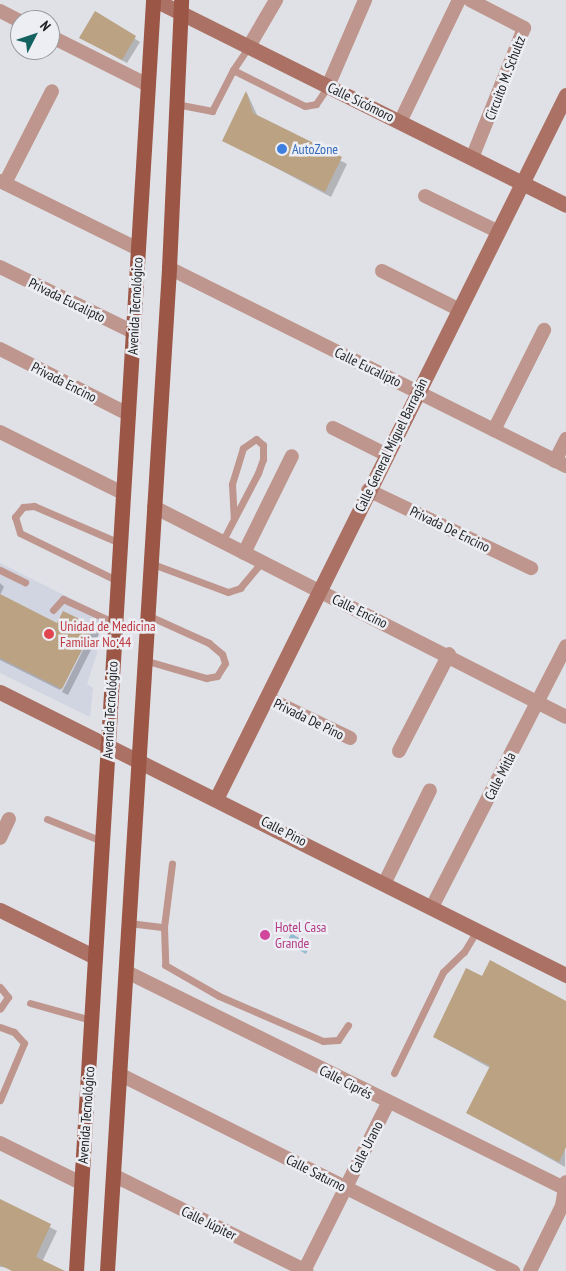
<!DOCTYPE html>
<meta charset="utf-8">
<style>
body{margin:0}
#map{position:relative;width:566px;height:1271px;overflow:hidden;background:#dfe1e6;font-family:"PT Sans Narrow",sans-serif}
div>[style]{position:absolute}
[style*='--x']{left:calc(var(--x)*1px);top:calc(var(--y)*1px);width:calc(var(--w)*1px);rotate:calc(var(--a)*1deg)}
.built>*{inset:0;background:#d1d5e1}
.water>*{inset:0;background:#96bad2}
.shadow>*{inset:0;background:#0003}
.building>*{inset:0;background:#baa282}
.lane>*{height:7px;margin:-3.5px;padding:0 3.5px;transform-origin:3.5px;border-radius:3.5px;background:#be968d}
.street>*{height:14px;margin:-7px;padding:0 7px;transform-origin:7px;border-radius:7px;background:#be968d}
.secondary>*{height:15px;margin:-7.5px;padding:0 7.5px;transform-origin:7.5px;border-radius:7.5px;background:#ab7164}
.primary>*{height:15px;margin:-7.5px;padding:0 7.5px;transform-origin:7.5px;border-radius:7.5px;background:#9b5646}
.dots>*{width:14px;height:14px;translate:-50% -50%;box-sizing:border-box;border:2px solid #eceef3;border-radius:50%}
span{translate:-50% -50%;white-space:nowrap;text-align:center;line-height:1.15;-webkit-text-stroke:5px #eceef3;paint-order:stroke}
.street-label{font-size:14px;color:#1d1e1f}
.shop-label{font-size:14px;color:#366cbe}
.left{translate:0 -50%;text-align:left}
.health-label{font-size:14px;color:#be3a42}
.hotel-label{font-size:14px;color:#b23c85}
.north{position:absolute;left:10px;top:10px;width:50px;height:50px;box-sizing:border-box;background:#eceef3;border:1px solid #999b9e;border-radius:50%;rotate:49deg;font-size:14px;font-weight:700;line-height:20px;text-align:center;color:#1d1e1f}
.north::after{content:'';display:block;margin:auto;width:18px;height:22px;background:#13625f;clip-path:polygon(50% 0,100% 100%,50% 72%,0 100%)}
</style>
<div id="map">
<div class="built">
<i style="clip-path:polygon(0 563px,100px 613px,97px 653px,87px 684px,93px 688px,90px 717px,0 673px)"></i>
</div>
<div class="water">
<i style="clip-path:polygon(291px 933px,310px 945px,306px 954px,287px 943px)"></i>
</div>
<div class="shadow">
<i style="clip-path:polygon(95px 13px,140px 42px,127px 63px,81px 38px)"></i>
<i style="clip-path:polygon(247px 93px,258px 117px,347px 164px,331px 197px,223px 140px)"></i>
<i style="clip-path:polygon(0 583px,4px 587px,0 595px)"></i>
<i style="clip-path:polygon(0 595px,58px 625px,64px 612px,94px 628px,60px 690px,0 660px)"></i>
<i style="clip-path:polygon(94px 628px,99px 634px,68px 695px,62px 692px)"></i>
<i style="clip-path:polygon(482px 977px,566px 1002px,565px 1167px,468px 1113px,490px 1068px,434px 1037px)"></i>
<i style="clip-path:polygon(0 1200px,57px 1231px,42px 1262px,57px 1271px,0 1267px)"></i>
</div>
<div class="building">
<i style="clip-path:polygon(95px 11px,136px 36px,122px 60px,79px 38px)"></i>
<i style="clip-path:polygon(246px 91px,253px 113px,342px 157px,325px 192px,222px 141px)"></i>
<i style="clip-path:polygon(0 594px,57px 623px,63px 611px,94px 626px,62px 689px,0 658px)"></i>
<i style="clip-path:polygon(490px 960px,566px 1001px,566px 1147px,559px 1162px,466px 1113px,490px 1066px,433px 1037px,466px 968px,482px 976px)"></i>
<i style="clip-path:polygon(0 1199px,51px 1224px,36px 1257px,65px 1271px,12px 1271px,0 1265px)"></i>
</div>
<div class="lane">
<i style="--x:233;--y:70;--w:27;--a:-56"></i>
<i style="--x:176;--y:104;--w:37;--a:11"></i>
<i style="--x:212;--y:111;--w:46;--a:-62.9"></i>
<i style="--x:233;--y:70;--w:80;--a:26.6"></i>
<i style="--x:305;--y:106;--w:11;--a:-10"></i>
<i style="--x:316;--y:104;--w:22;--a:-56"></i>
<i style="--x:222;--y:542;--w:78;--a:-62.4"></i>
<i style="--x:258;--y:473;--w:15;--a:-70"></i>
<i style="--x:263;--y:459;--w:14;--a:-90"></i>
<i style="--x:263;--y:445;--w:9;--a:-139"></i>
<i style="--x:256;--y:439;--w:16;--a:145"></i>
<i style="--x:243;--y:448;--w:38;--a:107"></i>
<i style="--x:232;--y:484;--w:34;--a:87"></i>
<i style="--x:150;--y:563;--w:83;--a:20.4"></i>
<i style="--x:228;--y:592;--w:13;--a:-18"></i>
<i style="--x:240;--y:588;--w:34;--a:-50"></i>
<i style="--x:0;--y:570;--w:28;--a:26"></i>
<i style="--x:118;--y:581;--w:109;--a:-153.9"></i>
<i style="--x:20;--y:533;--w:17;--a:-107"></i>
<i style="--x:15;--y:517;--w:13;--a:-51"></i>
<i style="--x:23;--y:507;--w:11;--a:-5"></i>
<i style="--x:34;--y:506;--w:94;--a:23.3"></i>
<i style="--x:53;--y:610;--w:15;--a:-48"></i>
<i style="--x:63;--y:599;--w:57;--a:24.8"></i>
<i style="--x:144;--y:660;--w:65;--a:16.2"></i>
<i style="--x:206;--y:678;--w:11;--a:-10"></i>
<i style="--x:217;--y:676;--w:15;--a:-58"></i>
<i style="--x:225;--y:663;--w:9;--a:-108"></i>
<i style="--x:222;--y:654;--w:17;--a:-140"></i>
<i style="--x:209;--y:643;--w:68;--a:-155.7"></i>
<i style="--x:47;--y:819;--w:59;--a:21.8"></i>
<i style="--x:129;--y:923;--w:35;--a:7"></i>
<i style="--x:164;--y:927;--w:38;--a:88"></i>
<i style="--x:165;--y:965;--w:62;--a:29.9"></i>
<i style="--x:219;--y:996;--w:113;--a:23.4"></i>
<i style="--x:323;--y:1041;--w:15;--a:-4"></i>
<i style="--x:338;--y:1040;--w:18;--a:-56"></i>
<i style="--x:164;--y:927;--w:64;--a:-82.8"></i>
<i style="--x:0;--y:987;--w:13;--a:51"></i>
<i style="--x:8;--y:997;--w:14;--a:124"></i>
<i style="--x:30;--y:1003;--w:63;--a:15.6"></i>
<i style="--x:0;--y:1027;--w:15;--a:20"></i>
<i style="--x:14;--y:1032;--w:15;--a:48"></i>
<i style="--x:24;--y:1043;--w:62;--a:112.8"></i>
<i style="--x:394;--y:1073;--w:112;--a:-64.1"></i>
<i style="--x:443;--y:972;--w:29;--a:-44"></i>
<i style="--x:464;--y:952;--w:26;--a:-59"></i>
</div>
<div class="street">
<i style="--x:470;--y:0;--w:61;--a:27.4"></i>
<i style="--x:524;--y:28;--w:140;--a:111.8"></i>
<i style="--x:0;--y:11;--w:22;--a:27"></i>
<i style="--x:50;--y:36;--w:110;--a:26.6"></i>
<i style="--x:248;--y:48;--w:56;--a:-59.7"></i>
<i style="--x:328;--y:86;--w:94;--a:-66.7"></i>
<i style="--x:400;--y:122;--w:136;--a:-64.2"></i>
<i style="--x:0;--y:181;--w:154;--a:26.2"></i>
<i style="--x:5;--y:183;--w:103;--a:-62.9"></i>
<i style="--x:425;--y:196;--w:80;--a:25.9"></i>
<i style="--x:0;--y:267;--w:148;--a:26"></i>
<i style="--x:169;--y:268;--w:444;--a:26.5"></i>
<i style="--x:382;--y:271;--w:85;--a:26.6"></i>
<i style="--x:0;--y:349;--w:144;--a:26.9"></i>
<i style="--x:333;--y:428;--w:60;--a:26.6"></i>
<i style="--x:494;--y:430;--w:112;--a:-63.4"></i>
<i style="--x:0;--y:432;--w:137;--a:26.4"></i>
<i style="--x:555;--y:461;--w:25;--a:-63"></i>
<i style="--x:368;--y:490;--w:181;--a:25.6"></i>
<i style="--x:154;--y:507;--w:462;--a:27"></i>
<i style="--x:244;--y:553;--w:108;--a:-63.7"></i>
<i style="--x:269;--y:699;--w:90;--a:25.7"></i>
<i style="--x:399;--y:751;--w:109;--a:-62.7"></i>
<i style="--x:0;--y:838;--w:21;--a:-65"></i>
<i style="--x:385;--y:882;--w:102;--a:-63.9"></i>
<i style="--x:433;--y:905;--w:291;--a:-62.8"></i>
<i style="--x:127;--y:972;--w:490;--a:26.3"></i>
<i style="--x:119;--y:1074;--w:441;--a:26.6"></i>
<i style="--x:0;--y:1143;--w:90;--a:26.3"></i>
<i style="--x:113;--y:1175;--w:216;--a:26.4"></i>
<i style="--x:304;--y:1271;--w:188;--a:-63.4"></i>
<i style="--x:530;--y:1271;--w:72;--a:-63.8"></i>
<i style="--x:562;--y:1206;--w:24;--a:-81"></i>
</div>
<div class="secondary">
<i style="--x:155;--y:0;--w:459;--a:26.5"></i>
<i style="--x:0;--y:692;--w:633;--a:26.57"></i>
<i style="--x:217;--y:797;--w:784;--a:-63.57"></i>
<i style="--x:0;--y:910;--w:106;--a:26.3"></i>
</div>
<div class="primary">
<i style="--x:76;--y:1271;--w:1273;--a:-86.53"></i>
<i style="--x:107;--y:1271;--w:1005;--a:-86.46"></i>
<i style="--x:169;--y:268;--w:268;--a:-87.4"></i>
</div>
<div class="dots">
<i style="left:282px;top:149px;background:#3f7fe0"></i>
<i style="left:49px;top:634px;background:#e0444e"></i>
<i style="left:265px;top:935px;background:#d1479c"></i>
</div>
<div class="street-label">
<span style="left:505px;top:78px;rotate:-69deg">Circuito M. Schultz</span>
<span style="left:361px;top:102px;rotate:26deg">Calle Sicómoro</span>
<span style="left:67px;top:300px;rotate:26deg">Privada Eucalipto</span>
<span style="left:135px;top:306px;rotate:-87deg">Avenida Tecnológico</span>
<span style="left:368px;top:367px;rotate:26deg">Calle Eucalipto</span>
<span style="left:64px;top:382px;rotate:27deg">Privada Encino</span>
<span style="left:391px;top:445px;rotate:-64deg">Calle General Miguel Barragán</span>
<span style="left:450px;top:529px;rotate:26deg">Privada De Encino</span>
<span style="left:360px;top:611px;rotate:26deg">Calle Encino</span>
<span style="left:110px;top:710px;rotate:-87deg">Avenida Tecnológico</span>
<span style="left:309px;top:719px;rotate:26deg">Privada De Pino</span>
<span style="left:500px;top:776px;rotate:-63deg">Calle Mitla</span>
<span style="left:284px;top:831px;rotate:27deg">Calle Pino</span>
<span style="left:346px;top:1082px;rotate:27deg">Calle Ciprés</span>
<span style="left:86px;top:1115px;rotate:-86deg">Avenida Tecnológico</span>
<span style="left:366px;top:1147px;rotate:-63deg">Calle Urano</span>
<span style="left:316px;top:1173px;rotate:27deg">Calle Saturno</span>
<span style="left:209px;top:1223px;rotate:26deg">Calle Júpiter</span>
</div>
<div class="shop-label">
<span class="left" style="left:292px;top:149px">AutoZone</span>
</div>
<div class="health-label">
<span class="left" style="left:60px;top:634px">Unidad de Medicina<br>Familiar No:44</span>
</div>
<div class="hotel-label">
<span class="left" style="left:275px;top:935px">Hotel Casa<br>Grande</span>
</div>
<div class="north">N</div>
</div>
